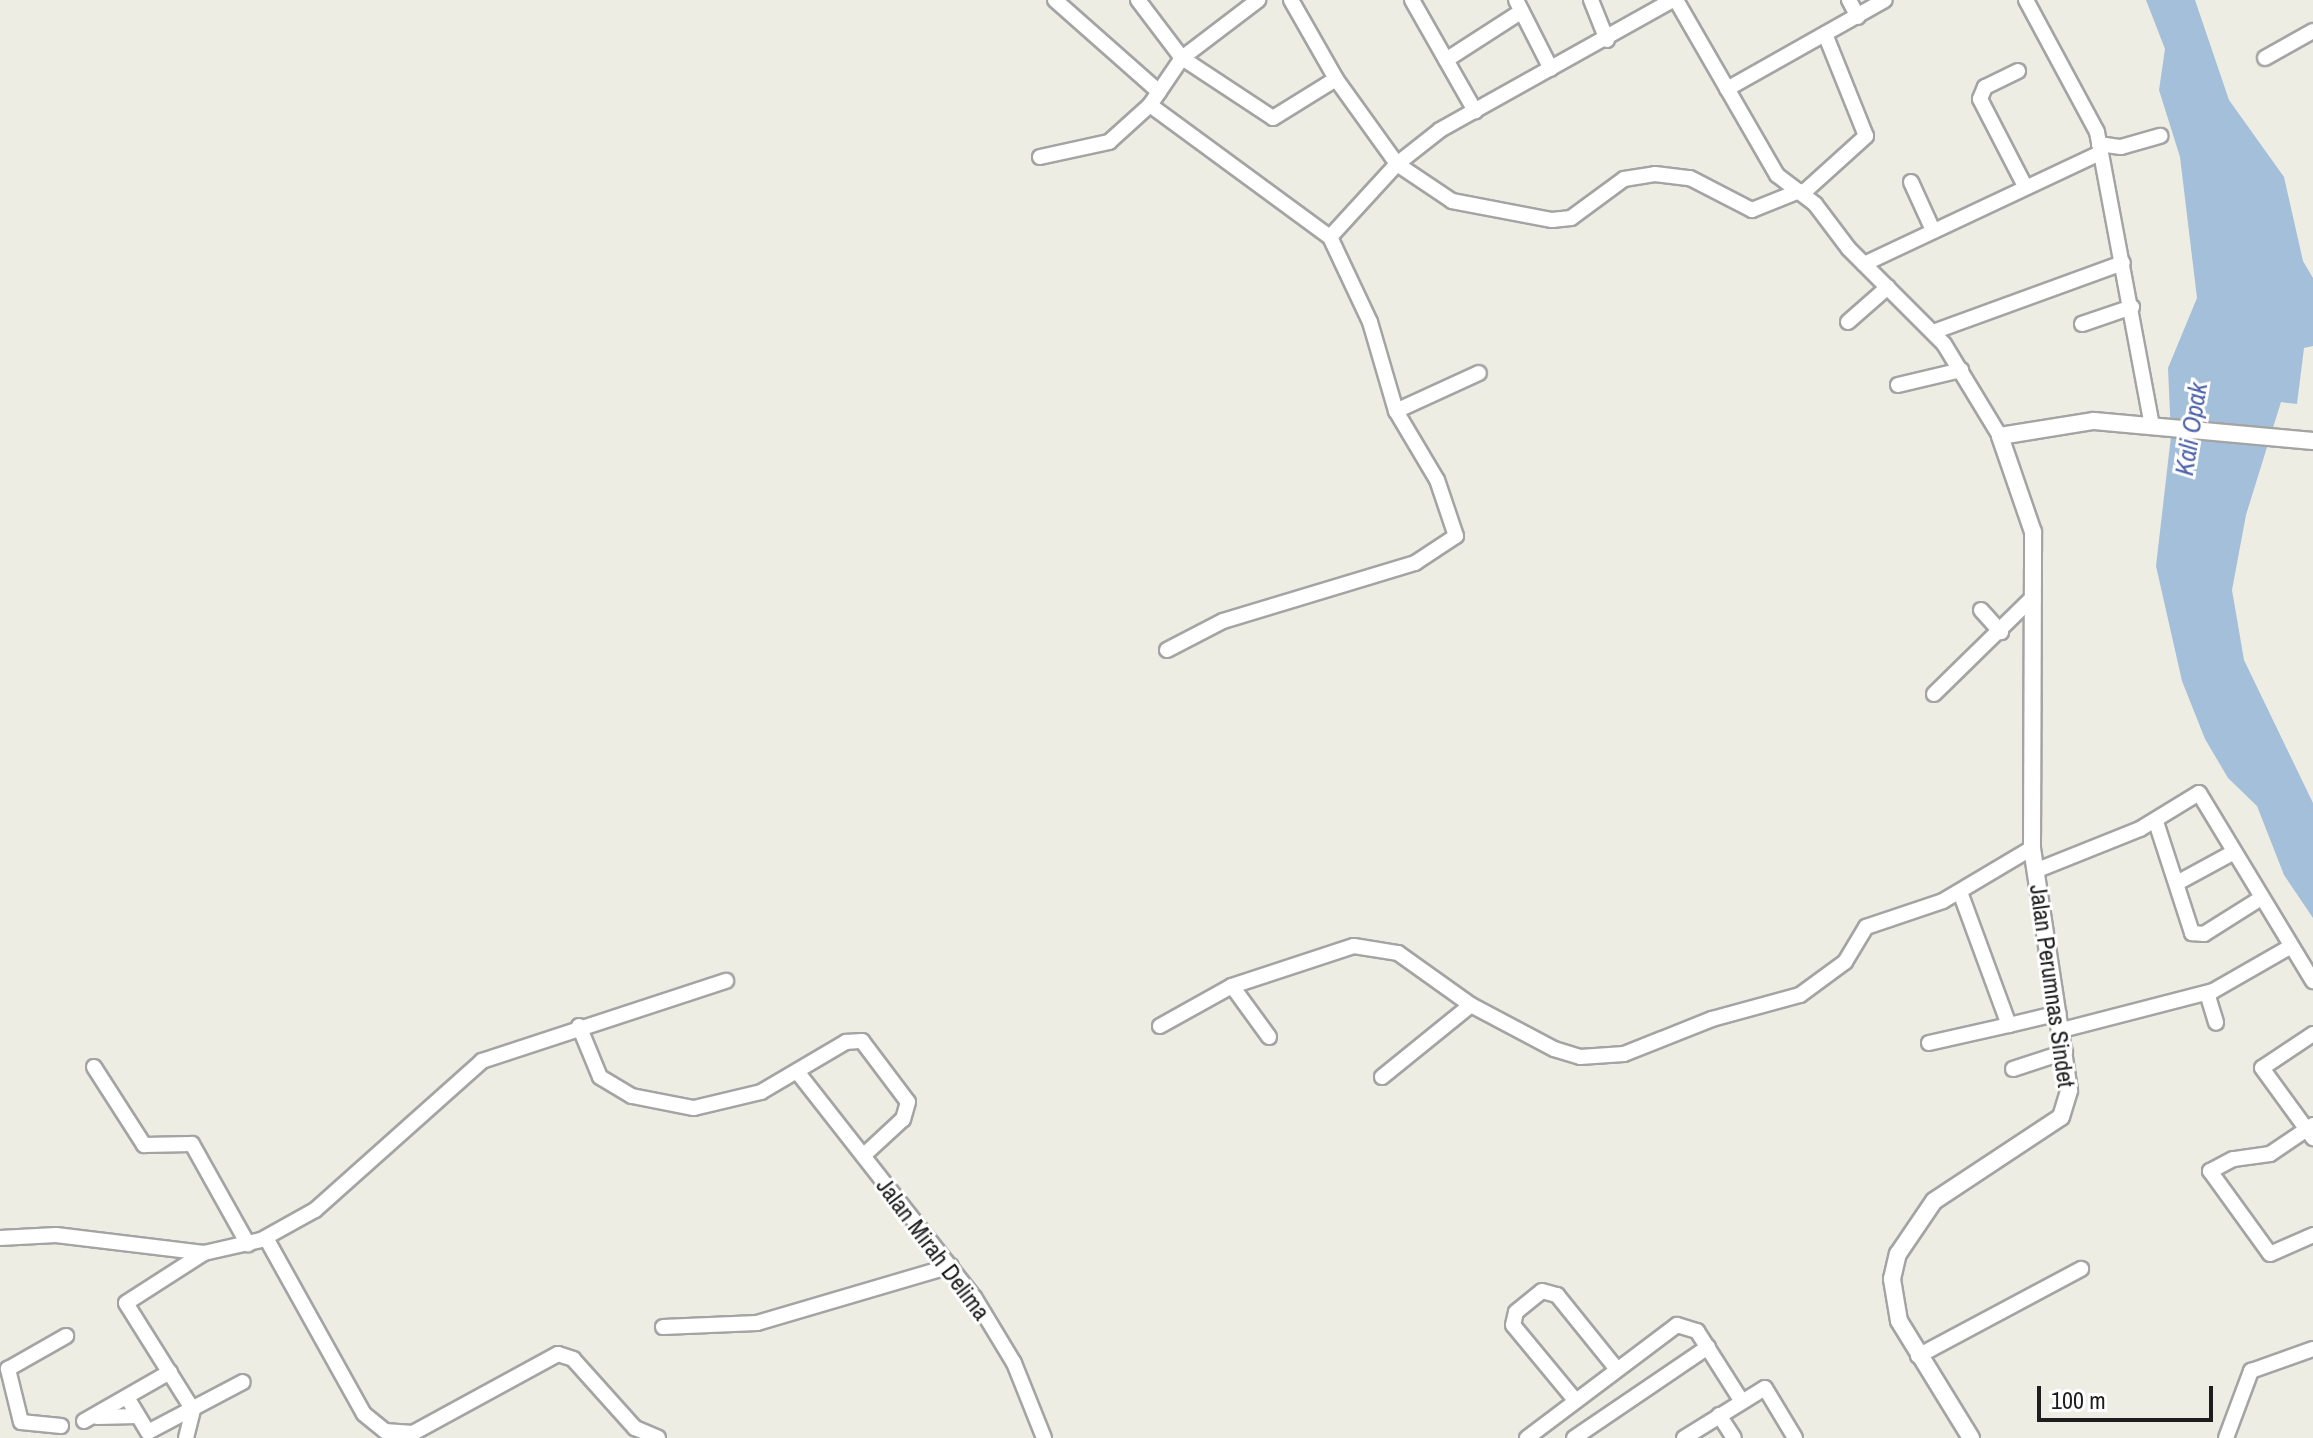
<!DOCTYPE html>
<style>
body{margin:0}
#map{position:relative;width:2313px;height:1438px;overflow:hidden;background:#eeede3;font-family:"Archivo Narrow",sans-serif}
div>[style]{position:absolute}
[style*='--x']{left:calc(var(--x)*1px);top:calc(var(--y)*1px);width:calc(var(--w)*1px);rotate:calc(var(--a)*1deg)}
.water>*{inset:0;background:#a4bfda}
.roads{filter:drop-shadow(2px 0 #a4a4a4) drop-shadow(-2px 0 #a4a4a4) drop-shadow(0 2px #a4a4a4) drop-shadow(0 -2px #a4a4a4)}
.minor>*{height:14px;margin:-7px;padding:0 7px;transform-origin:7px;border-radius:7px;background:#fff}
.tertiary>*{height:16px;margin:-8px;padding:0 8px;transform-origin:8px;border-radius:8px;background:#fff}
span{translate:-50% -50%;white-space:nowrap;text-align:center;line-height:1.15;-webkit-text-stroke:6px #fff;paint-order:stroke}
.street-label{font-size:24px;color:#1d1d1d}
.water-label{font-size:26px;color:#4d62a9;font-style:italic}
.scale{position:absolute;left:2037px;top:1386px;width:176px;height:36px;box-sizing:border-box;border:4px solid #1d1d1d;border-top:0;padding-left:10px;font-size:24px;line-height:28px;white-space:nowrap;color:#1d1d1d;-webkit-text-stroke:6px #fff;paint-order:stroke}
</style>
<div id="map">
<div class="water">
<i style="clip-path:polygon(2146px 0,2195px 0,2229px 100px,2284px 177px,2303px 261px,2313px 278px,2313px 346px,2304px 348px,2297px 404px,2281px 402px,2246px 515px,2232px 590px,2244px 660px,2313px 803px,2313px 918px,2284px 875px,2257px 806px,2228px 778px,2205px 739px,2182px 681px,2156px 566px,2171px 436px,2168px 368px,2197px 298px,2180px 157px,2159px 90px,2165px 49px)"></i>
</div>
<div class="roads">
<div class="minor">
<i style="--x:1055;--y:0;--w:139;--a:41.5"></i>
<i style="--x:1138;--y:0;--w:73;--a:52.8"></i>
<i style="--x:1182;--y:58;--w:96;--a:-37.3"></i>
<i style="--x:1291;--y:0;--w:91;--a:60.3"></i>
<i style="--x:1412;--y:0;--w:128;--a:60.4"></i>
<i style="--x:1516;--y:0;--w:77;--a:63.1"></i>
<i style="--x:1591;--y:0;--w:43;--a:68.2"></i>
<i style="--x:1676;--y:0;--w:202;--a:60"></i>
<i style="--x:1777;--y:175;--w:48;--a:37.3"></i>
<i style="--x:1815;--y:204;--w:56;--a:52.9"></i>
<i style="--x:1849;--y:249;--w:134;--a:45"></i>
<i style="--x:1944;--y:344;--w:108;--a:58.7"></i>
<i style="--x:1849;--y:0;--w:19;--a:62"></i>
<i style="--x:2026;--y:0;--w:150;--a:61.7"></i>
<i style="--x:2097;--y:132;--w:298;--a:79.4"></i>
<i style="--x:2265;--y:58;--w:55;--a:-29.4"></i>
<i style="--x:1446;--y:60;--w:90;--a:-32.8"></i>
<i style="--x:2018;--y:71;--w:37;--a:154"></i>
<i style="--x:1985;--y:87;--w:13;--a:113"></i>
<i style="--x:1980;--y:99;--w:98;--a:62.7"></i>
<i style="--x:1727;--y:89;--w:181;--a:-29.4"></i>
<i style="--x:1150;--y:105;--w:223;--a:36.3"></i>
<i style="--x:1330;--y:237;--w:94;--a:64.8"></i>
<i style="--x:1370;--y:322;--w:93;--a:73.7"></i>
<i style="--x:1396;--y:411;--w:91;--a:-24.6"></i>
<i style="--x:2099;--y:144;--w:22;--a:8"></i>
<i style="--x:2121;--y:147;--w:41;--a:-15.8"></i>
<i style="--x:1040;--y:157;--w:71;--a:-12.3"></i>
<i style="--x:1109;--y:142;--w:55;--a:-42.1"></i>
<i style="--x:1150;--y:105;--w:57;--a:-55.8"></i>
<i style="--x:1182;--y:58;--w:109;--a:33.4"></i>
<i style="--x:1273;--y:118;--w:74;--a:-31.8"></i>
<i style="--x:1336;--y:79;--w:105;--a:54.3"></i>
<i style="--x:1397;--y:164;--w:55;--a:-38.3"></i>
<i style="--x:1440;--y:130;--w:267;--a:-29.2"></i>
<i style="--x:1911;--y:182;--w:51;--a:65.5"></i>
<i style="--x:1803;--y:193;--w:85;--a:-42.1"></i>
<i style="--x:1866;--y:136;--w:110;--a:-111.9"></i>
<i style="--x:1330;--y:237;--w:99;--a:-47.5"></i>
<i style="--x:1397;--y:164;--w:66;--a:33.9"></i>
<i style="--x:1452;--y:201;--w:102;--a:10.8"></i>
<i style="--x:1552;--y:220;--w:19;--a:-6"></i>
<i style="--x:1571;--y:218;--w:66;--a:-36.3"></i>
<i style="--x:1624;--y:179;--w:31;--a:-9"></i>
<i style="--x:1655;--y:174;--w:35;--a:7"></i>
<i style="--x:1690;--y:178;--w:70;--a:27.3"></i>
<i style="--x:1752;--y:210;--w:51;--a:-22"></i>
<i style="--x:1864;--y:264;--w:259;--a:-25.2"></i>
<i style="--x:1848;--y:322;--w:53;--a:-41.2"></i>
<i style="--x:2082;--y:324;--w:53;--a:-18.8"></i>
<i style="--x:1933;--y:332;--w:202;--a:-20"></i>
<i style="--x:1898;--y:385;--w:65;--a:-13.4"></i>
<i style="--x:1981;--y:610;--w:30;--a:48"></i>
<i style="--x:1167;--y:650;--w:63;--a:-27.4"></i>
<i style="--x:1223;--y:621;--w:201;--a:-16.8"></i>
<i style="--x:1415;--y:563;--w:49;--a:-33.4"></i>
<i style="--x:1456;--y:536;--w:59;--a:-108.7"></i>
<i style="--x:1437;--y:480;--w:80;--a:-120.7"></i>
<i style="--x:1934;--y:694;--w:139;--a:-44.4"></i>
<i style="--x:2156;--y:822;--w:117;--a:72"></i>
<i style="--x:2192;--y:933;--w:12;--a:5"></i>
<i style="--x:2204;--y:934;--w:64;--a:-32.2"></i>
<i style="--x:2035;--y:871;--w:113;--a:-21.8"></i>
<i style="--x:2140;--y:829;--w:69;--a:-31.4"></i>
<i style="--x:2199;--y:793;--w:220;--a:58.8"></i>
<i style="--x:2177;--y:883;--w:65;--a:-28.5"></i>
<i style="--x:1960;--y:892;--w:142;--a:69.8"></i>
<i style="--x:2009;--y:1025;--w:51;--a:-13.5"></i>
<i style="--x:1232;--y:986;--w:63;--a:54"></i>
<i style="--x:2207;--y:993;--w:31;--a:73"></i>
<i style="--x:579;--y:1026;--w:55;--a:67.6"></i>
<i style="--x:600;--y:1077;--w:37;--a:31"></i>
<i style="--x:632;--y:1096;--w:63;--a:11"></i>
<i style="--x:694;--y:1108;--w:69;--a:-13.4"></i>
<i style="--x:761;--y:1092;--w:99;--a:-30.5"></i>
<i style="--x:846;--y:1042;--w:16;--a:-4"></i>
<i style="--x:862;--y:1041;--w:76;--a:53"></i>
<i style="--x:908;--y:1102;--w:18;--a:106"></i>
<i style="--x:903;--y:1119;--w:54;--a:137.2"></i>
<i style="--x:1160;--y:1026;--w:82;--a:-29.1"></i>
<i style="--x:1232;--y:986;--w:128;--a:-18.2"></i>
<i style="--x:1354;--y:946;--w:45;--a:9"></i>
<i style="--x:1398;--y:953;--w:90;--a:35.5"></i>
<i style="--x:1471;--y:1005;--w:94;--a:27.9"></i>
<i style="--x:1554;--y:1049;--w:27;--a:17"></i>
<i style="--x:1580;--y:1057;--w:44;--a:-3.9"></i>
<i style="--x:1624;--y:1054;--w:95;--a:-21.7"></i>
<i style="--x:1712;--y:1019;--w:91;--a:-15.3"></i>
<i style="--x:1800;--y:995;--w:56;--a:-36.3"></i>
<i style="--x:1845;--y:962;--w:41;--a:-59"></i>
<i style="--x:1866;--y:927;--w:81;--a:-18.7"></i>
<i style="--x:1943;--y:901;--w:104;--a:-30.8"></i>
<i style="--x:2062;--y:1030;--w:156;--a:-14.5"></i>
<i style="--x:2213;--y:991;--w:86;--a:-29.8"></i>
<i style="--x:2313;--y:1034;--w:61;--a:146.3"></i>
<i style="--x:2262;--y:1068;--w:87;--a:53.9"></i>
<i style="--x:1929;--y:1043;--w:82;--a:-12.7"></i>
<i style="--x:94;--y:1067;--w:93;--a:57.3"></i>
<i style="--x:144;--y:1145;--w:48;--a:-1.2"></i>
<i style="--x:192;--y:1144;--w:115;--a:60.8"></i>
<i style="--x:2013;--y:1069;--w:55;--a:-18.1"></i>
<i style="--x:799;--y:1074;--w:283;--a:51.9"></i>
<i style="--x:974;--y:1297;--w:77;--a:58.8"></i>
<i style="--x:1014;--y:1363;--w:81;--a:68.2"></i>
<i style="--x:1382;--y:1077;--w:114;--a:-39"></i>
<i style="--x:2313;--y:1125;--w:52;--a:146"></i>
<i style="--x:2270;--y:1154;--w:37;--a:172"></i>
<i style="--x:2233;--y:1159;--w:26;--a:152"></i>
<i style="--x:2210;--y:1171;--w:102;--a:54.1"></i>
<i style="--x:2270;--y:1254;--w:47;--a:-23.8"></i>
<i style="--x:0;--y:1238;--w:56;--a:-3.1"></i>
<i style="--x:56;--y:1235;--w:149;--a:6.9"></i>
<i style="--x:204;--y:1253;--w:58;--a:-12.8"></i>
<i style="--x:261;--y:1240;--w:62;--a:-29.1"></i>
<i style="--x:315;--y:1210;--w:224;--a:-41.7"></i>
<i style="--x:482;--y:1061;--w:257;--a:-18.2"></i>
<i style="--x:266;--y:1238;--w:201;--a:60.9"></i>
<i style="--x:364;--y:1414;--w:27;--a:39"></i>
<i style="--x:385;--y:1431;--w:28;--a:4"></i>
<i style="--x:413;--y:1433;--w:165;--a:-28.6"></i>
<i style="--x:558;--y:1354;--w:16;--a:18"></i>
<i style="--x:573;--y:1359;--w:93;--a:48.1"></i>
<i style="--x:635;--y:1428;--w:25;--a:23"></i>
<i style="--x:663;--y:1327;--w:94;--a:-2.4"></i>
<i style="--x:757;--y:1323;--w:202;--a:-16.4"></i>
<i style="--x:1918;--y:1356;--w:185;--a:-28.1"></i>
<i style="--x:128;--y:1399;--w:39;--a:59"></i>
<i style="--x:148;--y:1432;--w:107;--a:-27.8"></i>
<i style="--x:1575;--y:1400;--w:97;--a:-129.6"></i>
<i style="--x:1513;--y:1325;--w:13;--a:-77"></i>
<i style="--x:1516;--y:1312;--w:33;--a:-39"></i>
<i style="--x:1542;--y:1291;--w:16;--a:15"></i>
<i style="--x:1557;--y:1295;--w:94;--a:51.1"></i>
<i style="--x:1719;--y:1415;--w:27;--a:57"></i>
<i style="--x:97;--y:1417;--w:40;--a:-1.4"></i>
<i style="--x:84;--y:1421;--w:99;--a:-29.7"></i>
<i style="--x:61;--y:1426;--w:40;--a:-174.3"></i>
<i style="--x:21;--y:1422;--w:55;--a:-103.8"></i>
<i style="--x:8;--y:1369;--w:67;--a:-29.6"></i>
<i style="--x:186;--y:1438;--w:29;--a:-76"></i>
<i style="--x:193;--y:1410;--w:126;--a:-122.1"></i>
<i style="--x:126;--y:1303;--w:93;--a:-32.7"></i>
<i style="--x:1527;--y:1438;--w:188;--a:-37"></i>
<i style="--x:1677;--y:1325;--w:21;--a:17"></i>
<i style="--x:1697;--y:1331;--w:82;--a:57.5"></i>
<i style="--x:1574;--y:1438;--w:162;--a:-34.2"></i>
<i style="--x:1684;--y:1438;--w:95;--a:-31.7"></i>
<i style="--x:1765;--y:1388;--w:58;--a:59"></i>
<i style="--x:2226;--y:1438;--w:72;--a:-69.5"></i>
<i style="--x:2251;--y:1371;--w:66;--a:-19.5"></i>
</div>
<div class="tertiary">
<i style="--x:1971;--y:1438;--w:137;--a:-121.6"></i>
<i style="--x:1899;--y:1321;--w:43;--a:-99.5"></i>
<i style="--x:1892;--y:1279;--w:26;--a:-77"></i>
<i style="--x:1898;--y:1254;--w:64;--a:-55.8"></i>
<i style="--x:1934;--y:1201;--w:152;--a:-33.5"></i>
<i style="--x:2061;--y:1117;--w:28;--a:-73"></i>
<i style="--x:2069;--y:1090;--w:245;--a:-98.7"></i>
<i style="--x:2032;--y:848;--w:316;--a:-89.8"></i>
<i style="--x:2033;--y:532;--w:102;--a:-109"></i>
<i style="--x:2000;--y:436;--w:95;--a:-9.1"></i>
<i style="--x:2094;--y:421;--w:220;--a:5.2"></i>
</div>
</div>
<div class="street-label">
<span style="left:2052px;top:986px;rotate:82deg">Jalan Perumnas Sindet</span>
<span style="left:933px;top:1249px;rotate:53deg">Jalan Mirah Delima</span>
</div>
<div class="water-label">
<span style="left:2191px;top:429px;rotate:-81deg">Kali Opak</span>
</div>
<div class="scale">100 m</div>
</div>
